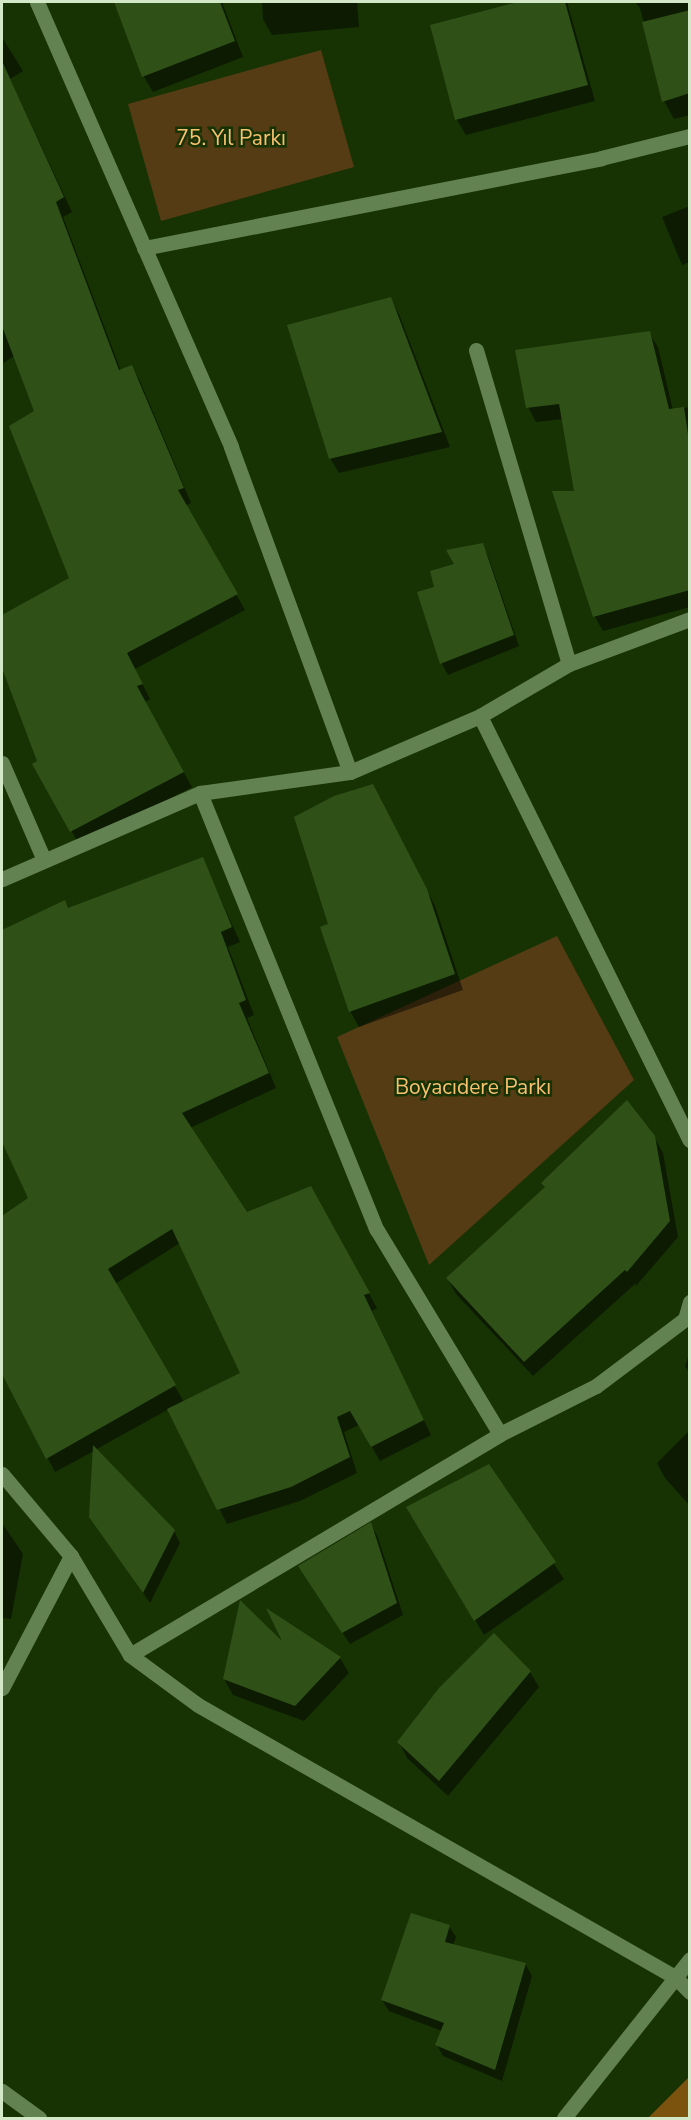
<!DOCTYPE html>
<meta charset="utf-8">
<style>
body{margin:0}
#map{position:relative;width:691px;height:2120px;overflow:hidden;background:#173303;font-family:"Nunito Sans",sans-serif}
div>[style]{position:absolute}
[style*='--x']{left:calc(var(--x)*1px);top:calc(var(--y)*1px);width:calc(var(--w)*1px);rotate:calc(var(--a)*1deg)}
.green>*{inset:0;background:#553c14}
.forest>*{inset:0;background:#7b530f}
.shadow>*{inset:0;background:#0007}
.building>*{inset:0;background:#2f5117}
.minor>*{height:15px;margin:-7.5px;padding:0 7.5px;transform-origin:7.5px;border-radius:7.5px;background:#638252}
span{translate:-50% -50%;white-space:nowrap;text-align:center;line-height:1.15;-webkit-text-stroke:5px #173303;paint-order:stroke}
.park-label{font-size:21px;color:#f9c06f}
.frame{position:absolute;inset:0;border:3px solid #d2e8c7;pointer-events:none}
</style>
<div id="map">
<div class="green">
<i style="clip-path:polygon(321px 50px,354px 167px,161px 221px,128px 104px)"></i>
<i style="clip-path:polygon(557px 936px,634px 1080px,429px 1265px,337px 1037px)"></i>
</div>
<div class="forest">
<i style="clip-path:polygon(689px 2077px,689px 2118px,648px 2118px)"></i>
</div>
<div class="shadow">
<i style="clip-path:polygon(115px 2px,222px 2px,243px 57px,153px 92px,144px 77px)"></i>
<i style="clip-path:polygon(262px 2px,357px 2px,359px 27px,272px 35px,263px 19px)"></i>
<i style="clip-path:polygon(523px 2px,567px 2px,595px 101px,466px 135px,457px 120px,432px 26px)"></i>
<i style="clip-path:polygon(635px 2px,690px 2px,690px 115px,674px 119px,664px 101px,640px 8px)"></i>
<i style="clip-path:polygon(2px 37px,23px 71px,10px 79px,72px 212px,63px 217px,121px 371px,131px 366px,140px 381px,191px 503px,185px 506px,245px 610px,135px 669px,150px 699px,145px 702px,192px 787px,80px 846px,34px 765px,39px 762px,2px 664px,2px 617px,71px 579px,36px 412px,14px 356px,2px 364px)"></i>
<i style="clip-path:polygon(690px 206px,690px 262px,682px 265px,662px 217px)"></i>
<i style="clip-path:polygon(390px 298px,399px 314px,450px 447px,339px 473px,330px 458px)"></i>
<i style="clip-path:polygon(649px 333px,658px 347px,673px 410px,690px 407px,690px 607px,603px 631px,595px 617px,554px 492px,575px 492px,563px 419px,536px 422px,528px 407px)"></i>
<i style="clip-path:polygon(482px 545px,488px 556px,519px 646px,448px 675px,442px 664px,419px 593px,436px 588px,456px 564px)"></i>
<i style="clip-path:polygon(381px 801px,435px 906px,463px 990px,359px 1027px,350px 1011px,322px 928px,329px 925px)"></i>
<i style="clip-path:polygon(evenodd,202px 858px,240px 942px,228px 947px,254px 1015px,247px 1018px,276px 1088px,190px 1128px,247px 1214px,310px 1188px,377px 1308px,372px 1311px,431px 1435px,380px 1461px,359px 1425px,344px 1432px,357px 1473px,300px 1501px,227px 1524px,169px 1409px,95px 1450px,174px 1531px,180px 1543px,150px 1603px,98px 1528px,94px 1451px,55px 1472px,2px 1370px,2px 1218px,30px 1199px,2px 1139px,11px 1131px,2px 1105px,2px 932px,64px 902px,69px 910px,202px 858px,180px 1243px,242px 1374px,184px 1402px,115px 1284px,180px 1243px)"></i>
<i style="clip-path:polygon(654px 1137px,663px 1153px,678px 1237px,636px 1286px,635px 1284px,533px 1376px,456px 1294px,447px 1278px,546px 1189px)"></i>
<i style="clip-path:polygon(690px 1352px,690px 1374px,685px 1366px)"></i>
<i style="clip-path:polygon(690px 1430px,690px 1506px,665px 1478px,657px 1463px)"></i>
<i style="clip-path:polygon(488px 1466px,564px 1579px,484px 1635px,408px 1508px)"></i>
<i style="clip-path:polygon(2px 1523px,23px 1554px,11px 1619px,2px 1618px)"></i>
<i style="clip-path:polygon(370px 1524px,377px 1535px,403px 1615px,350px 1644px,306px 1577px)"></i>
<i style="clip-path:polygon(243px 1603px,286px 1647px,340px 1658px,349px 1673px,304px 1721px,233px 1695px,224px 1679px)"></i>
<i style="clip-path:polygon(530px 1672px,539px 1687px,448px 1796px,407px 1758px,399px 1742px)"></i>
<i style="clip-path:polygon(449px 1926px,456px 1937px,453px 1945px,526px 1965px,532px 1976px,502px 2081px,443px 2056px,437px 2045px,442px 2031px,389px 2011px,382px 2000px)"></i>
</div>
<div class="building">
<i style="clip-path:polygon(114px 2px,220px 2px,235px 41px,142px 77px)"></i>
<i style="clip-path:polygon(518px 2px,565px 2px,588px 85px,455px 120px,430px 25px)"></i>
<i style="clip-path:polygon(690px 10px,690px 93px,662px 102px,642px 22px)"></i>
<i style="clip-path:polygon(2px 61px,64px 197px,56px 202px,119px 370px,132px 365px,184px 488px,178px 490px,238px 594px,127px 653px,143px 684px,137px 686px,184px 772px,70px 832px,32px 764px,37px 761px,2px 668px,2px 615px,69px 578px,9px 426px,34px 411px,2px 326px)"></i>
<i style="clip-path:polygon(391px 297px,442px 432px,329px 459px,287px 325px)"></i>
<i style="clip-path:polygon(650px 331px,669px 409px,684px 407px,690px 448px,690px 590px,593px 617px,552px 491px,574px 491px,559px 404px,526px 408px,515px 350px)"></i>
<i style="clip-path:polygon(483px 543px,514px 635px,440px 664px,417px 592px,434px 587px,430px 571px,454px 564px,446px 550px)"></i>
<i style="clip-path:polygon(373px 784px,427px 889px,455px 974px,349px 1012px,320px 927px,328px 924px,294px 817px,334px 796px)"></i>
<i style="clip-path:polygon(203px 857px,232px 927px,221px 932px,246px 1000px,239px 1003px,269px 1073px,182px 1113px,247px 1212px,311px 1186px,370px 1293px,364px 1295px,424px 1420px,371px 1447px,350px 1411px,337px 1417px,350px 1457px,291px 1487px,217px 1510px,167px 1409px,240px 1373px,172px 1229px,108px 1269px,176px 1385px,46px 1459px,2px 1374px,2px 1216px,28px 1198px,2px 1142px,2px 930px,65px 900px,68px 908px)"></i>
<i style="clip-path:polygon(627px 1100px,655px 1136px,670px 1221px,627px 1272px,625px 1270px,524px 1362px,446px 1278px,545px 1187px,541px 1183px)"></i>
<i style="clip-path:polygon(93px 1445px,175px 1530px,143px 1593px,89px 1517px)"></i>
<i style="clip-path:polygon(489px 1464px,556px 1562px,474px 1621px,406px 1507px)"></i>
<i style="clip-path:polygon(371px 1522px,397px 1603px,342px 1633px,298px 1566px)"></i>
<i style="clip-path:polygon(240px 1600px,282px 1641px,266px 1608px,341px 1657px,295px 1706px,223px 1679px)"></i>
<i style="clip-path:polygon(494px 1633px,531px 1671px,439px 1781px,397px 1742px,439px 1688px)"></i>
<i style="clip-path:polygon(411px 1913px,450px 1925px,445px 1942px,526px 1963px,495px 2070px,435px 2045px,444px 2023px,381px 2000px)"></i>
</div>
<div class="minor">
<i style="--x:37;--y:2;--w:485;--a:66.4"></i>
<i style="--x:231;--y:447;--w:346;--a:69.9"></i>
<i style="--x:144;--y:248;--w:466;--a:-11.1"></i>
<i style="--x:601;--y:158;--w:92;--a:-13.9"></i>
<i style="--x:476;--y:350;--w:327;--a:73.5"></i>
<i style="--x:480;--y:716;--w:473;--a:63.7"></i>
<i style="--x:2;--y:763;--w:106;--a:66.6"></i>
<i style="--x:200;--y:793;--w:471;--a:68"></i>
<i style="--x:377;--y:1230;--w:238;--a:58.9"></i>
<i style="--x:2;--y:879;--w:216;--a:-23.5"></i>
<i style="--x:200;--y:793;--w:151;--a:-8"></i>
<i style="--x:350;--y:772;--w:142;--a:-23.3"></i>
<i style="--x:480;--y:716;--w:103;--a:-30.3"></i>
<i style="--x:569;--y:664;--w:129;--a:-20.4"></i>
<i style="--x:2;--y:1474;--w:107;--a:49.9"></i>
<i style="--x:71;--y:1556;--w:115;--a:59.2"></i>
<i style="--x:130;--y:1655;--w:84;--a:36.3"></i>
<i style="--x:198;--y:1705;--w:549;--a:29.69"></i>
<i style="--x:675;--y:1977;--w:21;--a:45"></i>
<i style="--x:130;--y:1655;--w:431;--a:-30.8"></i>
<i style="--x:500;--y:1434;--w:107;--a:-26.6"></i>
<i style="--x:596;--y:1386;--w:111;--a:-37"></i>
<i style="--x:685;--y:1319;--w:18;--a:-74"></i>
<i style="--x:2;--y:1688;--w:149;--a:-62.4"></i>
<i style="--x:2;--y:2091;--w:46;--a:36.1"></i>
<i style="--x:564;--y:2118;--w:203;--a:-51.6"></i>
</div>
<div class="park-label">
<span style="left:231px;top:138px">75. Yıl Parkı</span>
<span style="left:473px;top:1087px">Boyacıdere Parkı</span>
</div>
<div class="frame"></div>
</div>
